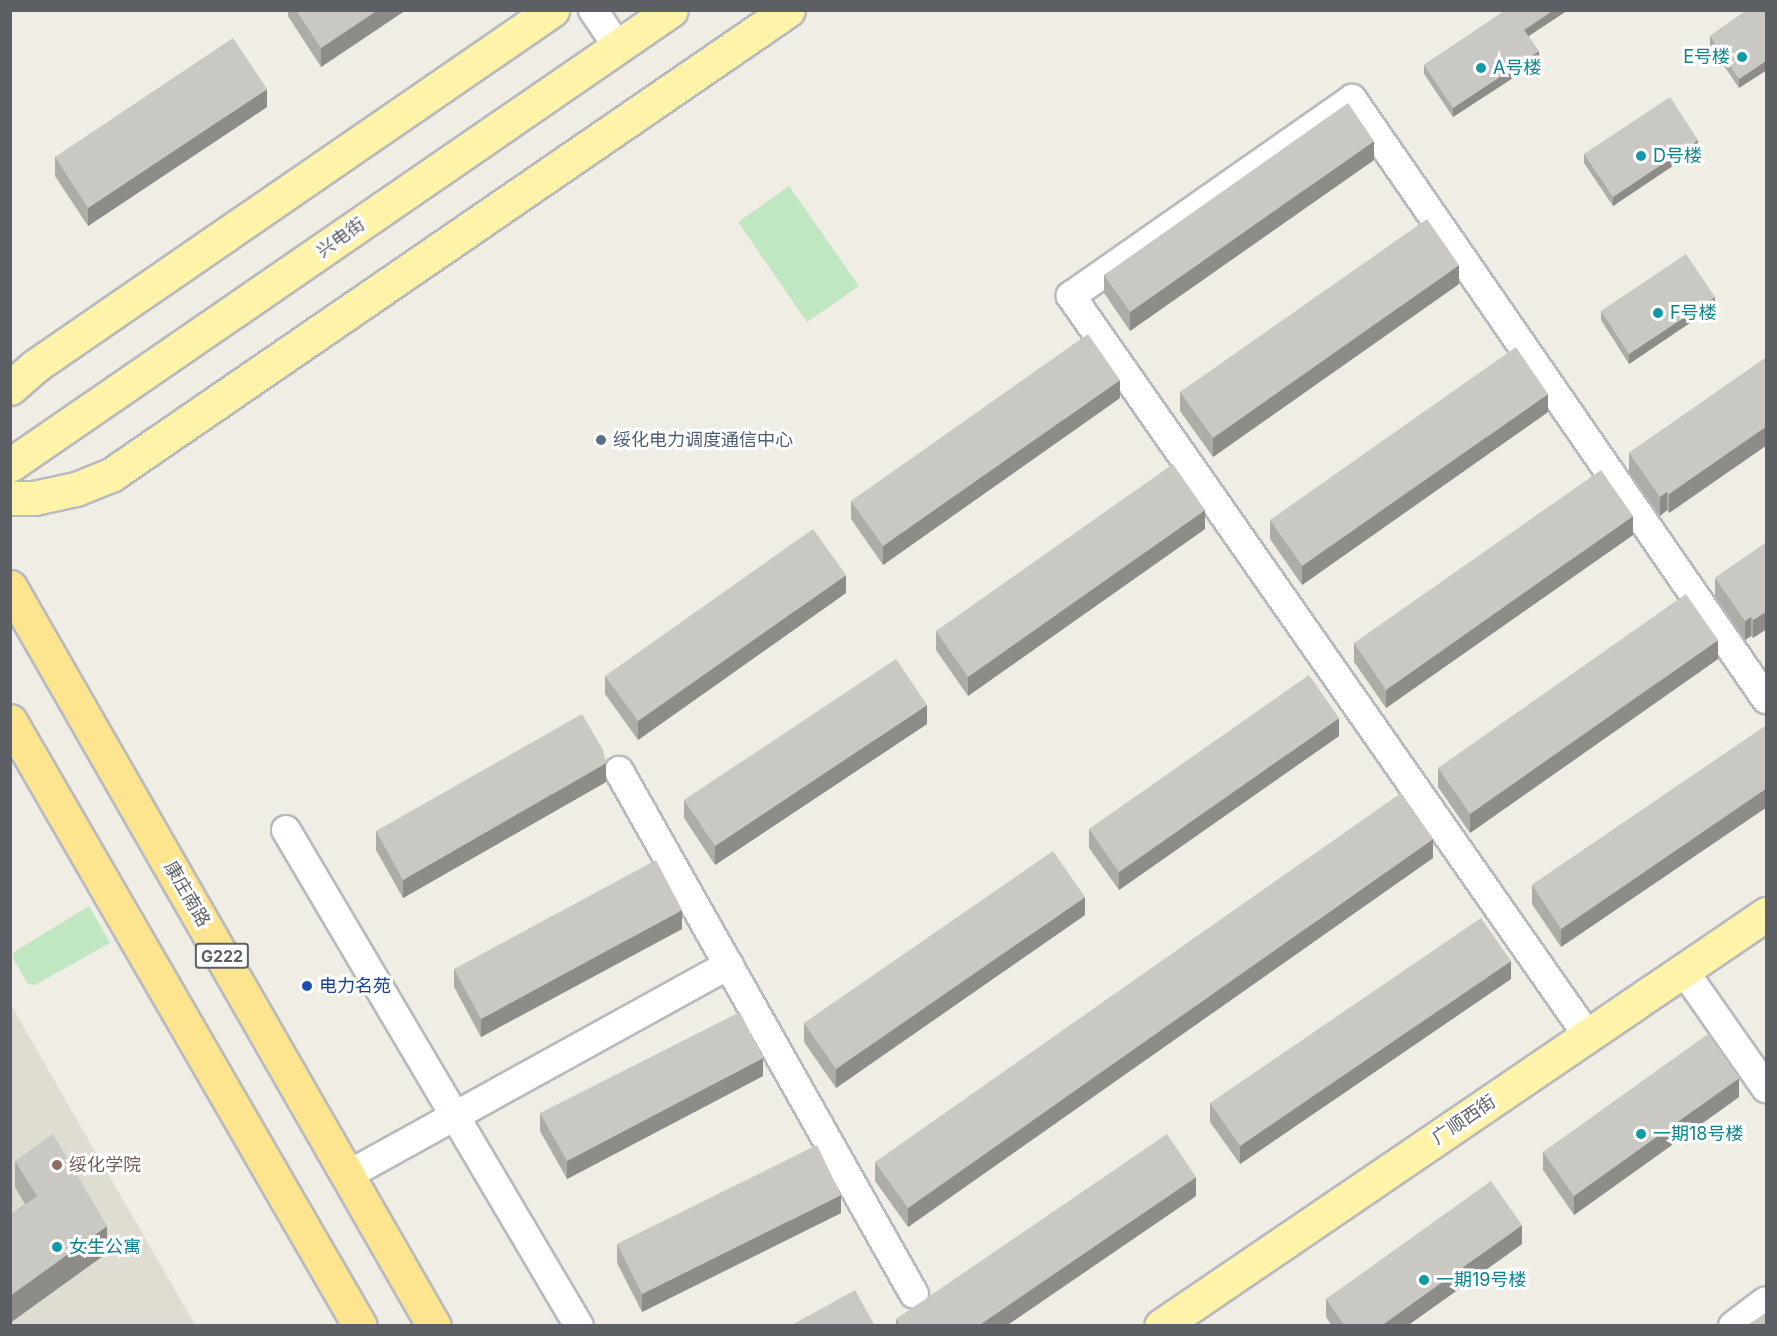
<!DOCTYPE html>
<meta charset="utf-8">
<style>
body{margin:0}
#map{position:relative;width:1777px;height:1336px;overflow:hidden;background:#efede4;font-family:Inter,"Noto Sans SC",sans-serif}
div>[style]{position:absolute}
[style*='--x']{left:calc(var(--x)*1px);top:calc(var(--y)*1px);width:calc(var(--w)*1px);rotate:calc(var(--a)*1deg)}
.education>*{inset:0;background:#dfdcd2}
.green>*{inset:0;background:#c1e6c2}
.roads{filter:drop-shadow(2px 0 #b7babe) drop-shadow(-2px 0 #b7babe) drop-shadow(0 2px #b7babe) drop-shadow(0 -2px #b7babe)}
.minor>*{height:28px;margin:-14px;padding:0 14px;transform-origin:14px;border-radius:14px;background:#fff}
.major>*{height:33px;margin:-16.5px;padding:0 16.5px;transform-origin:16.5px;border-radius:16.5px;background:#fff4a9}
.highway>*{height:33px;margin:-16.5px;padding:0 16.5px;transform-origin:16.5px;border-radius:16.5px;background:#fde48e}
.wall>*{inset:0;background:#aeaca7}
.shaded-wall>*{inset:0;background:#8d8c88}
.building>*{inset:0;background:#cac8c2}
.dots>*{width:16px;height:16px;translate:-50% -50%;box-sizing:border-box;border:3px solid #fff;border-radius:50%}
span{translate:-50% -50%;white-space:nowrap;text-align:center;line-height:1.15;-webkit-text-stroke:6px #fff;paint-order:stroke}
.shield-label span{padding:2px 4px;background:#fff;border:2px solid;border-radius:4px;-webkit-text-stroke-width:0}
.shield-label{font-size:16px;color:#5c6065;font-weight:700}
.culture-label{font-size:18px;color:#0d838f}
.right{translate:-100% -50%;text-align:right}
.left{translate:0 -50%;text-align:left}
.street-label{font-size:18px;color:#5c6065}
.service-label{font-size:18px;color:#4e5e75}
.transit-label{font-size:18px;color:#164399}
.education-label{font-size:18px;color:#785e54}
.frame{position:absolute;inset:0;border:12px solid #5c6065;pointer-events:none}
</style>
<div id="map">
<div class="education">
<i style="clip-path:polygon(11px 1005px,195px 1325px,11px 1325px)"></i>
</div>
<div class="green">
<i style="clip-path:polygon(789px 186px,859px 286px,807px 322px,738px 222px)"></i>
<i style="clip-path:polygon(89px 906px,110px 943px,35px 985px,28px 984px,13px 958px,14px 952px)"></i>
</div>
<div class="roads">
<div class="minor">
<i style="--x:593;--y:10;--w:45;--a:56"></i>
<i style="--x:619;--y:771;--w:600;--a:60.57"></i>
<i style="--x:286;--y:830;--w:576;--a:59.43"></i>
<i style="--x:1684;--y:971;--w:143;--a:55"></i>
<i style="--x:1588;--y:1036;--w:903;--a:-124.94"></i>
<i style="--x:1071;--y:296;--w:343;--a:-35"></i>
<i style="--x:1352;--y:99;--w:729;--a:55.39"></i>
<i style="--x:348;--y:1175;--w:435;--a:-28.9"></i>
<i style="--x:1733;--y:1326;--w:41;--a:-37.1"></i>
</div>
<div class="major">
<i style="--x:10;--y:388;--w:33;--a:-41"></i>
<i style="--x:35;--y:366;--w:628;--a:-34.55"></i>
<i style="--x:10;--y:465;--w:802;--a:-34.54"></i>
<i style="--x:10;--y:498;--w:24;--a:0"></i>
<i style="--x:34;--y:498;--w:43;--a:-12.1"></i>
<i style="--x:76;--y:489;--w:38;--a:-22"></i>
<i style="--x:111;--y:475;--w:821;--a:-34.48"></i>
<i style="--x:1161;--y:1326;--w:732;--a:-34.25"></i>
</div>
<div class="highway">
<i style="--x:10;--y:587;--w:852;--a:60.16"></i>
<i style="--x:10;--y:721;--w:699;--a:59.95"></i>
</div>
</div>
<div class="wall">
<i style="clip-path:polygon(288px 10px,406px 10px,321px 67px,288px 16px)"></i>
<i style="clip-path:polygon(1506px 10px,1568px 10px,1529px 36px,1539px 61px,1453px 117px,1424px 74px,1424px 65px)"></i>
<i style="clip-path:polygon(1747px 10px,1739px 88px,1710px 45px,1710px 36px)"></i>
<i style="clip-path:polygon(267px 107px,88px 226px,55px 176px,55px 157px)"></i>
<i style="clip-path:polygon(1698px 149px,1613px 206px,1584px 163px,1584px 154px)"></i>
<i style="clip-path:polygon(1374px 160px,1130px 331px,1104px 293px,1104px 275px)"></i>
<i style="clip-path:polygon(1459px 284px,1213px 457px,1180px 411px,1180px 392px)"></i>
<i style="clip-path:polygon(1715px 306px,1629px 364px,1601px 320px,1601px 311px)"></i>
<i style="clip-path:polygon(1767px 357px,1767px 445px,1669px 513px,1667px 510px,1660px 516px,1629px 472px,1629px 453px)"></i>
<i style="clip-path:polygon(1120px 398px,883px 565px,851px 519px,851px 501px)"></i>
<i style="clip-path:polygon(1548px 412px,1302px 585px,1270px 539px,1270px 520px)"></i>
<i style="clip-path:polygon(1205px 529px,968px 696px,936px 650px,936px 631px)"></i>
<i style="clip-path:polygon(1633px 535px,1386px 708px,1354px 662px,1354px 643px)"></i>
<i style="clip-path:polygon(1767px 542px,1753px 638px,1751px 636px,1745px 640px,1715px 596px,1715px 578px)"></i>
<i style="clip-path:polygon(846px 593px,638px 740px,605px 694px,605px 676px)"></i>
<i style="clip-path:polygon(1718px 659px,1470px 833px,1438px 787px,1438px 768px)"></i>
<i style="clip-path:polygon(927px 724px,715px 865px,684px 818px,684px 800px)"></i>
<i style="clip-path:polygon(1767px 725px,1767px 807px,1561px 947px,1532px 904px,1532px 885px)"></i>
<i style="clip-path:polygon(1339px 736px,1119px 890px,1089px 848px,1089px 829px)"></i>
<i style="clip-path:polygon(606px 782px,403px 898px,376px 850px,376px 831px)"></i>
<i style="clip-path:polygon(1433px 858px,908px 1227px,875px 1181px,875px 1162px)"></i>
<i style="clip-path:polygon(1085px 915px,836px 1088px,804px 1042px,804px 1023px)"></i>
<i style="clip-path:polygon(682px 929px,481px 1037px,454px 987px,454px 969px)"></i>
<i style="clip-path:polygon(1511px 979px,1240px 1164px,1210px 1122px,1210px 1103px)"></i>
<i style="clip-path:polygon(763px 1076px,567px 1179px,540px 1131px,540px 1113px)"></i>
<i style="clip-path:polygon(1739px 1097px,1574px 1215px,1543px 1170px,1543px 1152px)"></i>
<i style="clip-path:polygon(15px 1161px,107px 1253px,10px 1323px,10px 1215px,25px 1204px,15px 1187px)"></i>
<i style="clip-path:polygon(1196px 1196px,1006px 1326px,896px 1326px,896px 1319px)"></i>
<i style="clip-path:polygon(841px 1213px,642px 1312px,617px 1263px,617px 1244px)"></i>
<i style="clip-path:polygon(1522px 1244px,1407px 1326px,1332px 1326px,1326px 1317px,1326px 1299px)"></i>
</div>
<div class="shaded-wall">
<i style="clip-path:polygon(378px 10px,406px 10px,321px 67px,321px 48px)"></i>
<i style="clip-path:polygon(1554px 10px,1568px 10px,1524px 39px,1524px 30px)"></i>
<i style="clip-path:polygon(1539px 51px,1539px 61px,1453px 117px,1453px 108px)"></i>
<i style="clip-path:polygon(1767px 60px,1767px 70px,1739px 88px,1739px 79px)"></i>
<i style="clip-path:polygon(267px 89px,267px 107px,88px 226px,88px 208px)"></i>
<i style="clip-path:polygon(1698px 140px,1698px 149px,1613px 206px,1613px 197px)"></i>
<i style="clip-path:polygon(1374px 141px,1374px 160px,1130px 331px,1130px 312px)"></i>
<i style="clip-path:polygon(1459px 265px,1459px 284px,1213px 457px,1213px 438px)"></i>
<i style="clip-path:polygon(1715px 297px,1715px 306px,1629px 364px,1629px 354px)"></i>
<i style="clip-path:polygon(1120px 380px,1120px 398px,883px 565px,883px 546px)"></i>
<i style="clip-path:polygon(1548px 394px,1548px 412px,1302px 585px,1302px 566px)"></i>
<i style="clip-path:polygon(1767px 426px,1767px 445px,1669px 513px,1669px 494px)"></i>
<i style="clip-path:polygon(1667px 492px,1667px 510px,1660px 516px,1660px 497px)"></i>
<i style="clip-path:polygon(1205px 510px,1205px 529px,968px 696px,968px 677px)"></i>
<i style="clip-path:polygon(1633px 516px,1633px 535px,1386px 708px,1386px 690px)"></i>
<i style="clip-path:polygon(846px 575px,846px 593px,638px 740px,638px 721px)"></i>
<i style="clip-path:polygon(1767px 611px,1767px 629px,1753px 638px,1753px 620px)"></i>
<i style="clip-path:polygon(1751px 617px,1751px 636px,1745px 640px,1745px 621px)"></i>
<i style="clip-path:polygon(1718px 640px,1718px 659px,1470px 833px,1470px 814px)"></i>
<i style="clip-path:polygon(927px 705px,927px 724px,715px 865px,715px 846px)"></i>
<i style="clip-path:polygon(1339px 718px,1339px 736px,1119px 890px,1119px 872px)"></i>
<i style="clip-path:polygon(606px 763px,606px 782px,403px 898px,403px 880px)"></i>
<i style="clip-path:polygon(1767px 788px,1767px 807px,1561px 947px,1561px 929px)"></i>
<i style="clip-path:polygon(1433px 839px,1433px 858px,908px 1227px,908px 1208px)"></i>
<i style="clip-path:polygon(1085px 897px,1085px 915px,836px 1088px,836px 1069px)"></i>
<i style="clip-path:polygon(682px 910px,682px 929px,481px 1037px,481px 1019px)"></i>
<i style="clip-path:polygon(1511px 961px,1511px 979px,1240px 1164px,1240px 1146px)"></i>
<i style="clip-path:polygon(763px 1058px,763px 1076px,567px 1179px,567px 1161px)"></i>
<i style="clip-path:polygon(1739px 1078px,1739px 1097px,1574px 1215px,1574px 1196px)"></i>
<i style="clip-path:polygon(1196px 1177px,1196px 1196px,1006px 1326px,978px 1326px)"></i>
<i style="clip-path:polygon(841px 1195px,841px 1213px,642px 1312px,642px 1294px)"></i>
<i style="clip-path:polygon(1522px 1225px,1522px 1244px,1407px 1326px,1381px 1326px)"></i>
<i style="clip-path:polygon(107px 1226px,107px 1253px,10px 1323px,10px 1296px)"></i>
</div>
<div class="building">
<i style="clip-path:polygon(296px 10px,378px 10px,321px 48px)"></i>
<i style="clip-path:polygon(1506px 10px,1554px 10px,1524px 30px,1539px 51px,1453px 108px,1424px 65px)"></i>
<i style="clip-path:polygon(1747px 10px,1767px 10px,1767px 60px,1739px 79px,1710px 36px)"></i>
<i style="clip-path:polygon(233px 38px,267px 89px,88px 208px,55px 157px)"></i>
<i style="clip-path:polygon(1670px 97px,1698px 140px,1613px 197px,1584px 154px)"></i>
<i style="clip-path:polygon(1348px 103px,1374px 141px,1130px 312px,1104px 275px)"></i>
<i style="clip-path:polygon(1427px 219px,1459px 265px,1213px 438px,1180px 392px)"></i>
<i style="clip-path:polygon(1686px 254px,1715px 297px,1629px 354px,1601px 311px)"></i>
<i style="clip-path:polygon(1088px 334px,1120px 380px,883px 546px,851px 501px)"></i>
<i style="clip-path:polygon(1516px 347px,1548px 394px,1302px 566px,1270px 520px)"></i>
<i style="clip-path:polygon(1767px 357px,1767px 426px,1669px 494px,1667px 492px,1660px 497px,1629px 453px)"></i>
<i style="clip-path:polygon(1173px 464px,1205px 510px,968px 677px,936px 631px)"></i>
<i style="clip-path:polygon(1601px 470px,1633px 516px,1386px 690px,1354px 643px)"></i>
<i style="clip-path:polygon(813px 529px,846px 575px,638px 721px,605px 676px)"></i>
<i style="clip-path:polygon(1767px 542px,1767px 611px,1753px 620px,1751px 617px,1745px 621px,1715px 578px)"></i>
<i style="clip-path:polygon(1686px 594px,1718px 640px,1470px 814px,1438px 768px)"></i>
<i style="clip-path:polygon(896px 659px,927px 705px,715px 846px,684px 800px)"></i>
<i style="clip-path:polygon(1309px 675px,1339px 718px,1119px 872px,1089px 829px)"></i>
<i style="clip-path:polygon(582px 714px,603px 750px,606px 763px,403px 880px,376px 831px)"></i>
<i style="clip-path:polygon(1767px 725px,1767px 788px,1561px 929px,1532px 885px)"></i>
<i style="clip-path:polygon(1401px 793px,1433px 839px,908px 1208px,875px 1162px)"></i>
<i style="clip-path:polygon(1053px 851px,1085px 897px,836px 1069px,804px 1023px)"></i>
<i style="clip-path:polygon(656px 860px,682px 910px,481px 1019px,454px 969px)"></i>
<i style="clip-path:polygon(1481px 918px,1511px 961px,1240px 1146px,1210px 1103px)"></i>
<i style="clip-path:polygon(740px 1012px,763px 1058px,567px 1161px,540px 1113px)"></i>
<i style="clip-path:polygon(1708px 1034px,1739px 1078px,1574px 1196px,1543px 1152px)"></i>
<i style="clip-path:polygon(53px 1134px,107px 1226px,10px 1296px,10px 1215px,37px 1196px,15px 1161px)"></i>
<i style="clip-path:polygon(1167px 1134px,1196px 1177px,978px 1326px,900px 1326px,896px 1319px)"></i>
<i style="clip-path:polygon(817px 1145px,841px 1195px,642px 1294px,617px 1244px)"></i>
<i style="clip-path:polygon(1491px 1181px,1522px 1225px,1381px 1326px,1345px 1326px,1326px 1299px)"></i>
<i style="clip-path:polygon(855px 1290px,875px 1326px,790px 1326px)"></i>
<i style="clip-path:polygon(1767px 1312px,1767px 1326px,1746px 1326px)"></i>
</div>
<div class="dots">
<i style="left:1742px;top:57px;background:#0f9aa8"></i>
<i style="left:1481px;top:68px;background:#0f9aa8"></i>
<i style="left:1641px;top:156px;background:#0f9aa8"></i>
<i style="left:1658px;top:313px;background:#0f9aa8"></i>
<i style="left:601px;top:440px;background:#5c6f8a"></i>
<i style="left:307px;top:986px;background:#1a4fb4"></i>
<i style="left:1641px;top:1134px;background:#0f9aa8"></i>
<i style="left:57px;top:1165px;background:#8d6e63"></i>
<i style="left:57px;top:1247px;background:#0f9aa8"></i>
<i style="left:1424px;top:1280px;background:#0f9aa8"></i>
</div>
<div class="shield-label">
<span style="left:222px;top:956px">G222</span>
</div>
<div class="culture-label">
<span class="right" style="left:1730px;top:57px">E号楼</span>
<span class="left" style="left:1493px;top:68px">A号楼</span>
<span class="left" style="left:1653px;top:156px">D号楼</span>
<span class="left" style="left:1670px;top:313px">F号楼</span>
<span class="left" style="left:1653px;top:1134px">一期18号楼</span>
<span class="left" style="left:69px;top:1247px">女生公寓</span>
<span class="left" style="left:1436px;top:1280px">一期19号楼</span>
</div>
<div class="street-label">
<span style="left:341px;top:238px;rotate:-35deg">兴电街</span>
<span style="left:187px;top:894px;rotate:60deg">康庄南路</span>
<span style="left:1464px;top:1120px;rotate:-34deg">广顺西街</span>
</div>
<div class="service-label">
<span class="left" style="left:613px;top:440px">绥化电力调度通信中心</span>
</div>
<div class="transit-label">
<span class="left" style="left:319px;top:986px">电力名苑</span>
</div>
<div class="education-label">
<span class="left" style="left:69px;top:1165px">绥化学院</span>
</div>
<div class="frame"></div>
</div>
